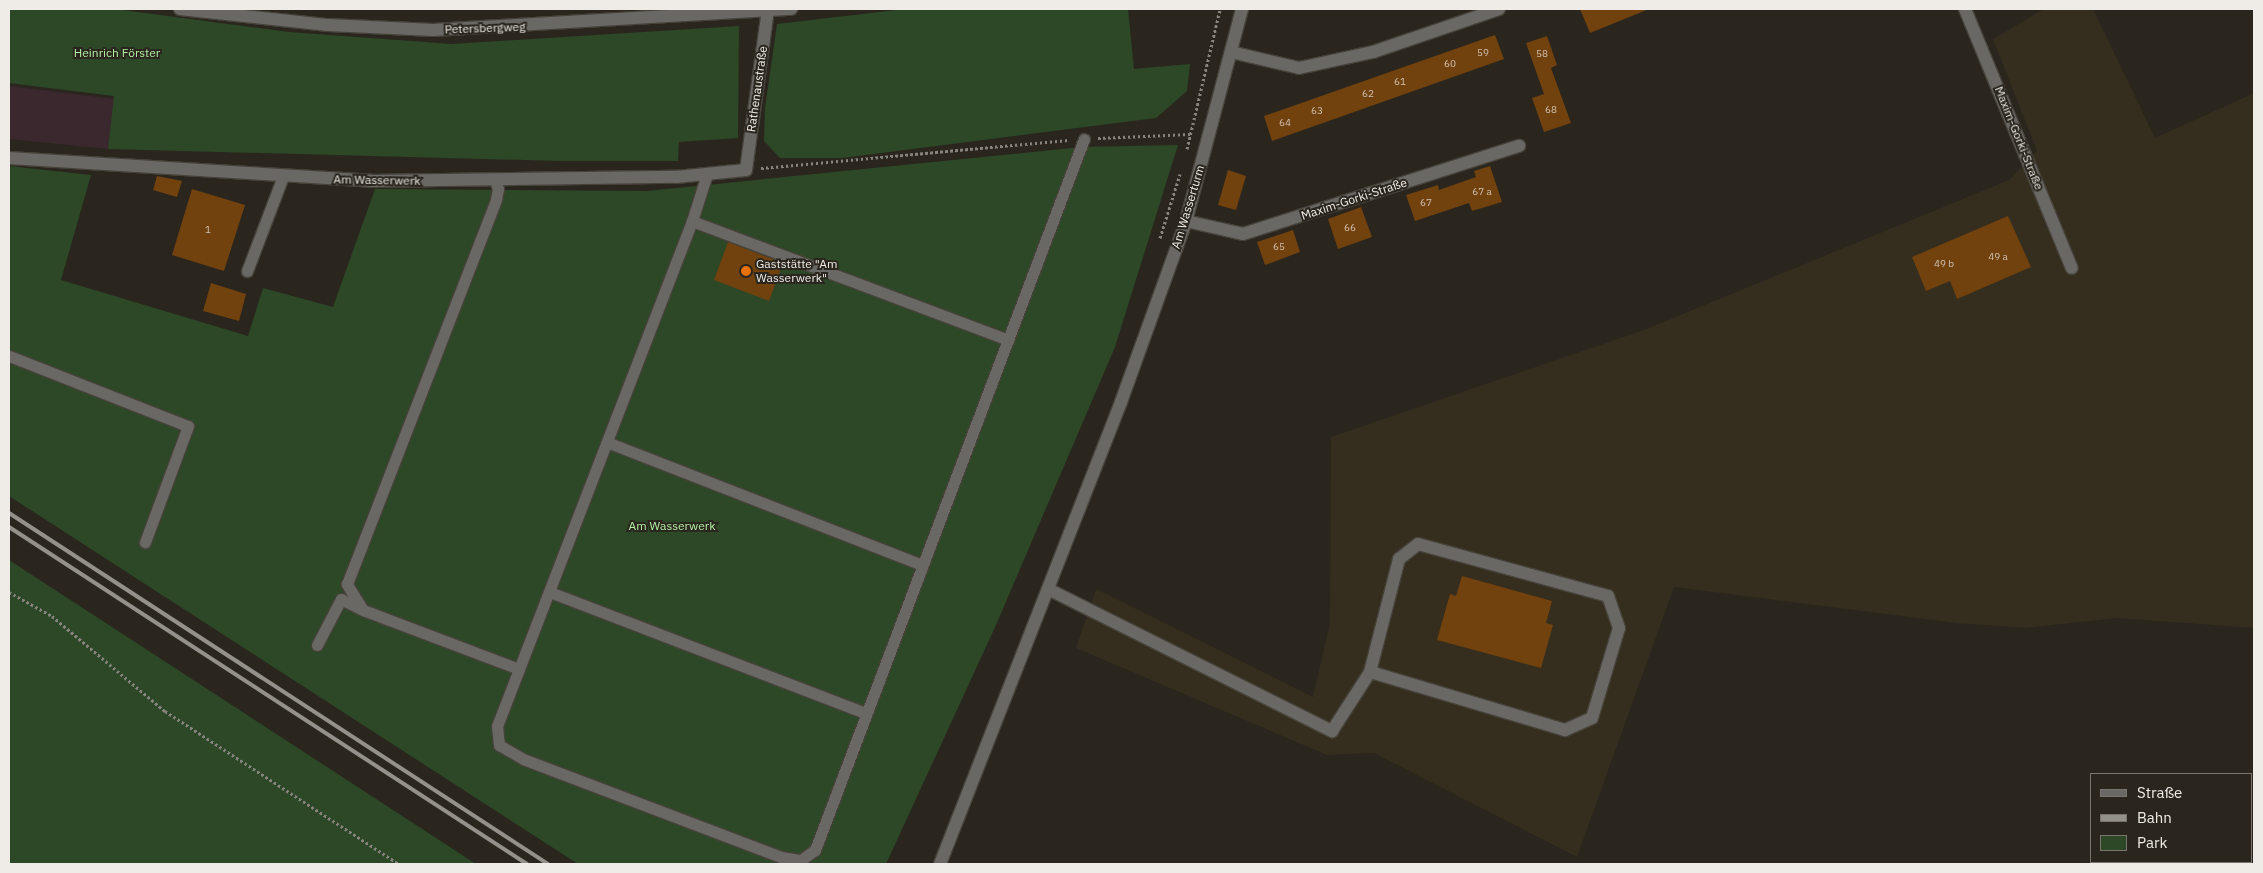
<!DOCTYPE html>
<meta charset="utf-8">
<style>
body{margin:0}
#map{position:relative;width:2263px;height:873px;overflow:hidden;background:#2a261e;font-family:"IBM Plex Sans",sans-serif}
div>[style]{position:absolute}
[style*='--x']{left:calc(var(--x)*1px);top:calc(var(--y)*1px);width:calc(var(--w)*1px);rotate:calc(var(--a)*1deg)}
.commercial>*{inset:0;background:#352d1d}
.industrial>*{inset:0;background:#3b282e}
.green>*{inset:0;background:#2c4826}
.building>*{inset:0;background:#71410e}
.path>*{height:3px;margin-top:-1.5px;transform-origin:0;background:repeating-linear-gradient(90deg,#87837d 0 2.5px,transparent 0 5px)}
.roads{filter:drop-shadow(1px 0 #46423a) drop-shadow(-1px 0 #46423a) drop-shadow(0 1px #46423a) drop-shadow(0 -1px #46423a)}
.service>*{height:11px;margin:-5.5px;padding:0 5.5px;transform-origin:5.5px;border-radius:5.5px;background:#6a6864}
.minor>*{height:12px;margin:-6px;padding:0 6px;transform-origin:6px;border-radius:6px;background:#6a6864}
.tertiary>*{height:12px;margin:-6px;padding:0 6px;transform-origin:6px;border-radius:6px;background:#6a6864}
.rail>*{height:4px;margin:-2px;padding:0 2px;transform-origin:2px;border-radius:2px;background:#94908a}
.dots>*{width:14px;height:14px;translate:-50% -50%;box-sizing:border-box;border:2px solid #2a261e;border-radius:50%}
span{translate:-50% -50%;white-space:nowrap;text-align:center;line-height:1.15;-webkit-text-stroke:4px #2a261e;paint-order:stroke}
.number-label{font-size:10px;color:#d0c1b1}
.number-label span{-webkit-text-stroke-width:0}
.street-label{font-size:12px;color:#efece7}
.park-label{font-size:12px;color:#b1efa2}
.poi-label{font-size:12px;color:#efece7}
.left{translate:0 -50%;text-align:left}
.frame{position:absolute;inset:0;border:10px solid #efece7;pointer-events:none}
.legend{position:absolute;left:2090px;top:773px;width:162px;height:90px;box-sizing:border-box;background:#2a261e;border:1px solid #79756e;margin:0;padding:6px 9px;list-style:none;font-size:15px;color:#efece7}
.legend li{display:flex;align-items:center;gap:10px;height:25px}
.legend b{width:25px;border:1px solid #79756e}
</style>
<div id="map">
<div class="commercial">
<i style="clip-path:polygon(2044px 9px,2093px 9px,2155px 138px,2254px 93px,2254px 628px,2117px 618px,2026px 628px,1957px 623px,1674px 587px,1577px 857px,1374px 753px,1327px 755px,1076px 648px,1096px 589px,1313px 697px,1330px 623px,1331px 437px,1644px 330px,2009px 180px,2037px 151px,1993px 39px)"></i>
</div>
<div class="industrial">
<i style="clip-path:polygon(9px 86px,114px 99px,108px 149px,9px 139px)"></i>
</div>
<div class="green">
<i style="clip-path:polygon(9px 9px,115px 9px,289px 32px,452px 44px,739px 26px,738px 138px,679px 142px,678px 161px,561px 161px,108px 149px,114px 96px,9px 83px)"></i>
<i style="clip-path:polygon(905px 9px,1128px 9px,1134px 69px,1190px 64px,1187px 91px,1156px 118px,842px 158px,780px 158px,764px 141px,765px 108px,777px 24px)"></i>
<i style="clip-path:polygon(1178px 145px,1115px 347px,996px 625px,886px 864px,578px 864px,9px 496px,9px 166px,91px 175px,61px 280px,248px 336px,263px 288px,333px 307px,375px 189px,647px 191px,1082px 147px)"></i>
<i style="clip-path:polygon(9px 560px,476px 864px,9px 864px)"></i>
</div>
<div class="building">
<i style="clip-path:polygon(1580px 9px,1649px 9px,1590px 33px)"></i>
<i style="clip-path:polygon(1495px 35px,1504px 59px,1272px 141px,1264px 116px)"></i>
<i style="clip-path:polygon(1547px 36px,1557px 65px,1551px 68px,1571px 123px,1544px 132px,1532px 98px,1544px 94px,1526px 43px)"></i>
<i style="clip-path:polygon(1490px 166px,1502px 202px,1472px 211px,1469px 203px,1415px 221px,1406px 195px,1438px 185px,1439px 190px,1476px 177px,1474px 171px)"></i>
<i style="clip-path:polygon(1228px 170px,1246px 176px,1236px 210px,1218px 205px)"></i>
<i style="clip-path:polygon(157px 176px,182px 181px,177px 197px,153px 190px)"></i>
<i style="clip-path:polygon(192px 189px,245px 205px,224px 271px,172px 255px)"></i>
<i style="clip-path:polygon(1361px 207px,1372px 237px,1338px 249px,1328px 219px)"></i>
<i style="clip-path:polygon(2008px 216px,2031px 267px,1957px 299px,1950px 281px,1926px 291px,1912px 257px)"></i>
<i style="clip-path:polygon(1293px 230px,1300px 252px,1265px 265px,1257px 242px)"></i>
<i style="clip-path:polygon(728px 242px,783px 263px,769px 301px,714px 280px)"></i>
<i style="clip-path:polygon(211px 283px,246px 294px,239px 321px,203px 311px)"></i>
<i style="clip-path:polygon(1462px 576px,1552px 601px,1546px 623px,1553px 625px,1541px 668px,1437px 640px,1450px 594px,1456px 596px)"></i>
</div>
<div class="path">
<i style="--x:1098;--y:138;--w:92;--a:-2.5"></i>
<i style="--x:1187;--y:149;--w:144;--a:-76.7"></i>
<i style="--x:761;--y:168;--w:309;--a:-5.2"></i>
<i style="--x:1160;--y:238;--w:67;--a:-72.6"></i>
<i style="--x:9;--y:592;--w:49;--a:29.2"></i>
<i style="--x:52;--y:616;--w:148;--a:40.1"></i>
<i style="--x:165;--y:711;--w:280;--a:33.2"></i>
</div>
<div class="roads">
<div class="service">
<i style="--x:707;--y:174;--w:49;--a:107.7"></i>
<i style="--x:692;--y:221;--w:541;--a:111.11"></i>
<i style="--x:497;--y:726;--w:19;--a:84"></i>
<i style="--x:499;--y:745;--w:28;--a:30"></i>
<i style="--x:523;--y:759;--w:276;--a:20.8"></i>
<i style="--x:781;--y:857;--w:20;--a:9"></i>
<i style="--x:801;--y:860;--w:17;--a:-36"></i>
<i style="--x:815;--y:850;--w:760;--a:-69.28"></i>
<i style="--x:692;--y:221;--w:338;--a:20.6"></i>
<i style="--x:247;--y:271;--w:102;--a:-69.2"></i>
<i style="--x:9;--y:356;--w:192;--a:21.4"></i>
<i style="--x:188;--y:426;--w:124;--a:110.3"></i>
<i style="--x:607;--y:442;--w:338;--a:21.3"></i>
<i style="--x:550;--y:592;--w:337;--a:21"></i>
<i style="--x:363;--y:610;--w:167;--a:20.7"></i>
<i style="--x:317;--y:645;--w:52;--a:-62.4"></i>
<i style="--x:341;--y:599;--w:25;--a:27"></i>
<i style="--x:363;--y:610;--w:31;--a:-122"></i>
<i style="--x:347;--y:584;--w:413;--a:-68.8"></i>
<i style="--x:496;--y:199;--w:10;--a:-79"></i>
<i style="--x:498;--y:189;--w:9;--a:-108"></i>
</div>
<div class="minor">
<i style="--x:180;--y:9;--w:149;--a:6.2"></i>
<i style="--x:328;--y:25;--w:105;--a:2.7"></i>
<i style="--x:433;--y:30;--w:359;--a:-3.4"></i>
<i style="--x:1965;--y:9;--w:280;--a:67.6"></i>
<i style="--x:1231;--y:52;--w:70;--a:13.2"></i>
<i style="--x:1299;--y:68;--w:76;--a:-12.2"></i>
<i style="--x:1373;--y:52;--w:133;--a:-18.8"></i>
<i style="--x:9;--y:158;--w:363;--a:3.6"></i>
<i style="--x:371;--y:181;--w:305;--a:-0.8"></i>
<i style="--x:676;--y:177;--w:70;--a:-5.7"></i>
<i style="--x:746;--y:170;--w:162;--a:-82.2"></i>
<i style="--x:1186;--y:221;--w:58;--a:12.8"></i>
<i style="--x:1243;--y:234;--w:290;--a:-17.7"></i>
<i style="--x:1048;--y:589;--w:318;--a:26.6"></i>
<i style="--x:1332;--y:731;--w:70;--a:-57.2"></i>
<i style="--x:1370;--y:672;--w:117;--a:-75.6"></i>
<i style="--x:1399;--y:559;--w:24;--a:-38"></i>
<i style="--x:1418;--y:544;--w:197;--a:15.3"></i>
<i style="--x:1608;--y:596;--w:34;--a:71"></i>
<i style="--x:1619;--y:628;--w:94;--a:106.7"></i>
<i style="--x:1592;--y:718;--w:30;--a:156"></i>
<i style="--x:1565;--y:730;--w:203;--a:-163.4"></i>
</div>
<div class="tertiary">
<i style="--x:940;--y:864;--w:496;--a:-68.6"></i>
<i style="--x:1121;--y:402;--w:192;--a:-70.2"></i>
<i style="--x:1186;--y:221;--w:219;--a:-75.2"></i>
</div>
</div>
<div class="rail">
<i style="--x:9;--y:513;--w:643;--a:33.07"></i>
<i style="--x:9;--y:527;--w:618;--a:33.05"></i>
</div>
<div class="dots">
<i style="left:746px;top:271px;background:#e8710a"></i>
</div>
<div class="number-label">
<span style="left:1483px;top:53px">59</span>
<span style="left:1542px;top:54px">58</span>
<span style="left:1450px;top:64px">60</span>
<span style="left:1400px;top:82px">61</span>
<span style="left:1368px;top:94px">62</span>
<span style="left:1551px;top:110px">68</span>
<span style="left:1317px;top:111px">63</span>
<span style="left:1285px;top:123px">64</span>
<span style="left:1482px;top:192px">67 a</span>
<span style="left:1426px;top:203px">67</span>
<span style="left:1350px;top:228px">66</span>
<span style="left:208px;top:230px">1</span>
<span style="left:1279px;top:247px">65</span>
<span style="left:1998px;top:257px">49 a</span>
<span style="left:1944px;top:264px">49 b</span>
</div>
<div class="street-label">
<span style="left:485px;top:28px;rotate:-2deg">Petersbergweg</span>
<span style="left:757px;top:89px;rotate:-82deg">Rathenaustraße</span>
<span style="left:2019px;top:138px;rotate:68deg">Maxim-Gorki-Straße</span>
<span style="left:377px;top:180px;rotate:1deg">Am Wasserwerk</span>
<span style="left:1354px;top:199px;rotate:-18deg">Maxim-Gorki-Straße</span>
<span style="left:1188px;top:207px;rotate:-73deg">Am Wasserturm</span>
</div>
<div class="park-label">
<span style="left:117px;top:53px">Heinrich Förster</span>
<span style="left:672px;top:526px">Am Wasserwerk</span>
</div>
<div class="poi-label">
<span class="left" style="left:756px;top:271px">Gaststätte "Am<br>Wasserwerk"</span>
</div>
<div class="frame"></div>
<ul class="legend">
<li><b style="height:6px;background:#6a6864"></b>Straße</li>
<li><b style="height:6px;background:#94908a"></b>Bahn</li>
<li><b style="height:14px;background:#2c4826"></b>Park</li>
</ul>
</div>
